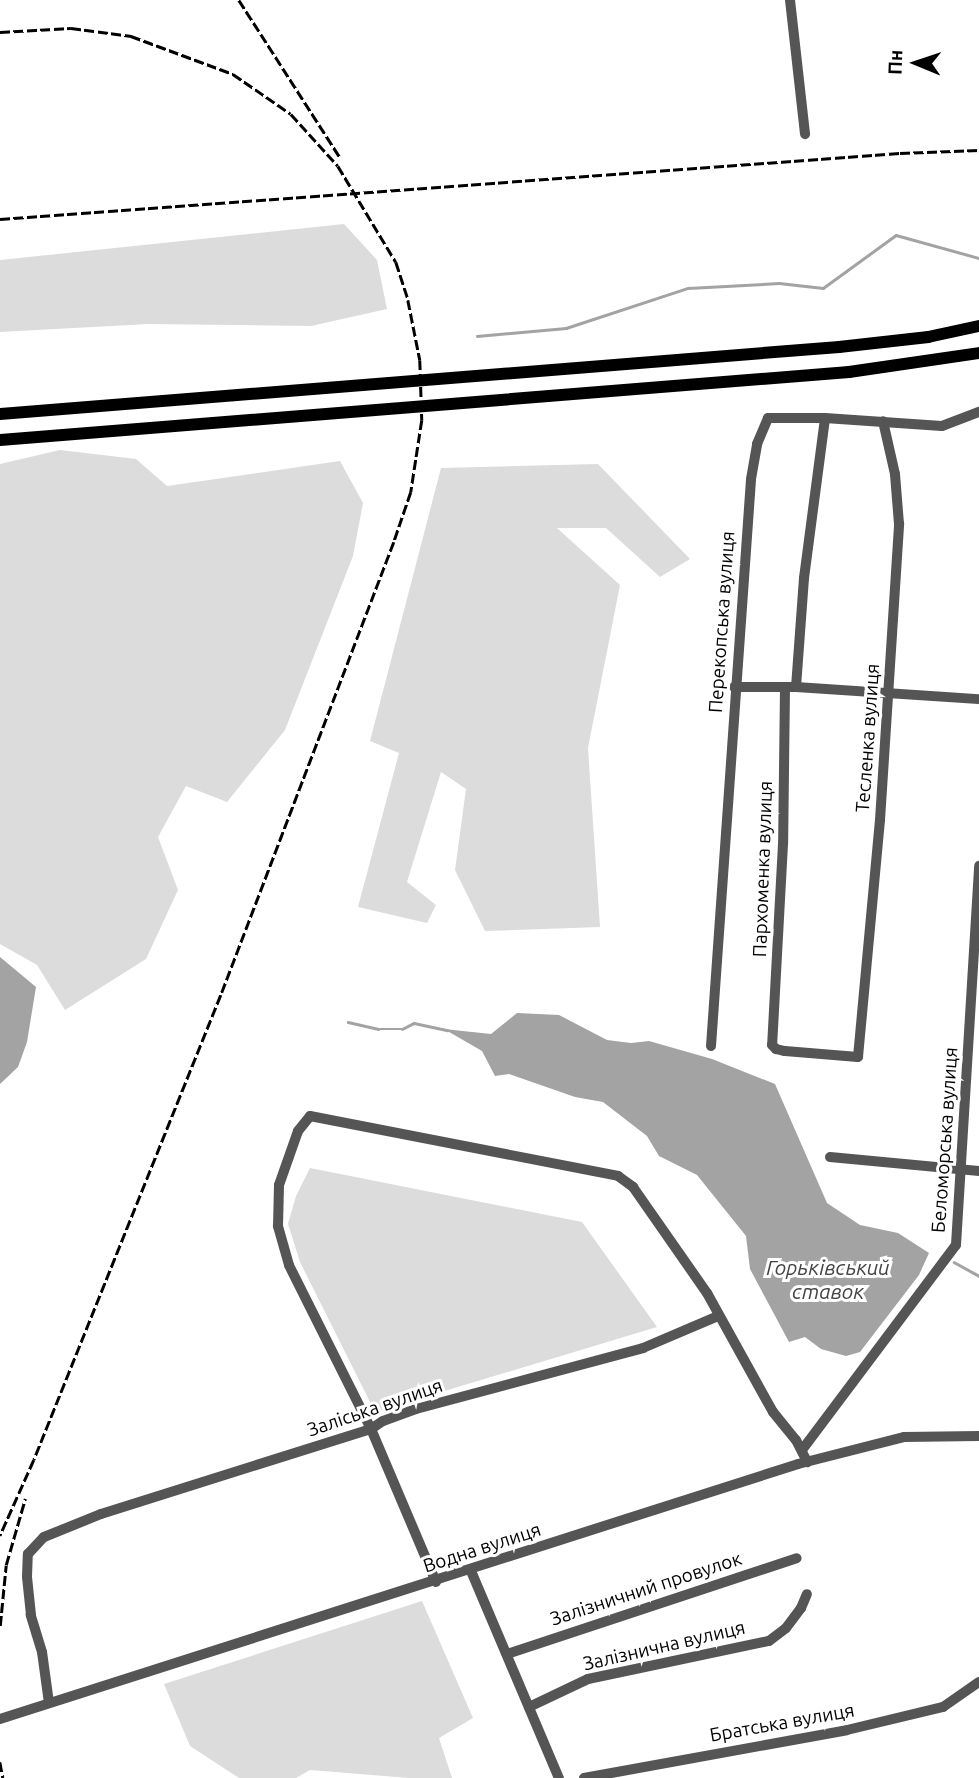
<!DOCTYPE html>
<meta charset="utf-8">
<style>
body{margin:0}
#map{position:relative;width:979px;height:1778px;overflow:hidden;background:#fff;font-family:Ubuntu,sans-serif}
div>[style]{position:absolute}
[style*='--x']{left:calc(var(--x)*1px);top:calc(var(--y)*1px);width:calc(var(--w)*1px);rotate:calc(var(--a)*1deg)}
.green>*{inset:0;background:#dcdcdc}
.water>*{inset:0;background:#a3a3a3}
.stream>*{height:2.5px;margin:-1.25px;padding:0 1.25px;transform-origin:1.25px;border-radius:1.25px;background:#a3a3a3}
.minor>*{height:10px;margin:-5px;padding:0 5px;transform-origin:5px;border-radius:5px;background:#555}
.major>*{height:12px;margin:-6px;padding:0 6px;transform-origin:6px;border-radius:6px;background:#000}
.rail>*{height:2.5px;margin-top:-1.25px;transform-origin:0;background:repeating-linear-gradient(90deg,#000 0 10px,transparent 0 13.5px)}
span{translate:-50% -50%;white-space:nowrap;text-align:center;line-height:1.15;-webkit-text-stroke:6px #fff;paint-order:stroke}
.street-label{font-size:19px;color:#000}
.water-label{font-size:21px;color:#444;font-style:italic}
.north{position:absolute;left:881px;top:28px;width:70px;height:70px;-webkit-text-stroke:5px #fff;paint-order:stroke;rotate:272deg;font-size:19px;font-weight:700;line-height:28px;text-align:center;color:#000}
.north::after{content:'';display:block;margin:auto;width:24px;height:32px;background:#000;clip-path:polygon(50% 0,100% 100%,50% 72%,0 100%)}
</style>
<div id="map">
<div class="green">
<i style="clip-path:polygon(344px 224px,377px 260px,387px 309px,311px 326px,148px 324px,0 332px,0 260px)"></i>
<i style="clip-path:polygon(60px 450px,136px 459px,167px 486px,340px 461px,363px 503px,353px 556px,285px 730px,227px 802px,186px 786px,158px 837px,178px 890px,146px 959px,65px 1010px,37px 965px,0 944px,0 464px)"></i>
<i style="clip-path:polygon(598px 464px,690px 559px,660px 577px,606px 528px,557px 528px,620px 585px,588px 748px,600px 927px,485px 931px,455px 870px,466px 789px,441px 772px,407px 882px,436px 905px,427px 923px,358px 907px,399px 753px,370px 741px,441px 468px)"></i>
<i style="clip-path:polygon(310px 1168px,582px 1222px,657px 1327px,375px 1412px,300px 1262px,288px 1224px,296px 1196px)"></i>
<i style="clip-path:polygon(422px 1601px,473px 1718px,439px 1738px,452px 1778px,409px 1778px,310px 1770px,296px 1778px,239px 1778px,190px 1746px,164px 1684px)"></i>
</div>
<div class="water">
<i style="clip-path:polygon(0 957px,36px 987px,27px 1042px,18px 1067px,0 1084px)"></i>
<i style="clip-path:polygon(517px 1013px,559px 1015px,607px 1040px,631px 1043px,649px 1041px,712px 1059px,775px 1084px,827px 1203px,860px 1225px,898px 1233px,929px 1253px,919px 1275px,860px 1352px,846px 1356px,821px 1349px,805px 1337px,789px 1342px,750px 1269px,746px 1236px,697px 1175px,659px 1156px,647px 1136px,603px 1102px,575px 1097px,509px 1074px,495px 1076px,482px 1051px,444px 1029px,491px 1034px)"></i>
</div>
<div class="stream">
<i style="--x:477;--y:336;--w:89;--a:-5.1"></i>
<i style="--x:566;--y:328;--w:128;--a:-18.2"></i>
<i style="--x:688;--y:288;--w:91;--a:-3.1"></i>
<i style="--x:779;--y:283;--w:44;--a:6.5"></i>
<i style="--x:823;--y:288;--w:90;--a:-36"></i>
<i style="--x:896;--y:235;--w:86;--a:15.5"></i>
<i style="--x:348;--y:1022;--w:31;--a:13"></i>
<i style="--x:378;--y:1029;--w:24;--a:0"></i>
<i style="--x:402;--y:1029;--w:13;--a:-27"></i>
<i style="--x:414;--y:1023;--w:34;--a:12"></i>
<i style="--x:954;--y:1262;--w:29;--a:29"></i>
</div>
<div class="minor">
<i style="--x:790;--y:0;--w:135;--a:83.6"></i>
<i style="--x:734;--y:687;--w:62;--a:0"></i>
<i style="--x:796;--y:687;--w:183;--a:3.8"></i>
<i style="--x:796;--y:687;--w:109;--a:-85.8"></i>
<i style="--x:804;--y:578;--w:161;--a:-82.5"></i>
<i style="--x:785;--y:688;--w:156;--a:90.7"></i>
<i style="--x:783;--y:844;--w:201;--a:93.1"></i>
<i style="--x:772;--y:1045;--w:6;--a:45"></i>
<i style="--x:776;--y:1049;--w:9;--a:13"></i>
<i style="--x:785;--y:1051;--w:73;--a:4.7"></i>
<i style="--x:858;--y:1057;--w:238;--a:-84.7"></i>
<i style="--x:880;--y:820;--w:297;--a:-86.3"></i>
<i style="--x:899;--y:524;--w:50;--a:-94.6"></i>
<i style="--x:895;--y:474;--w:54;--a:-102.8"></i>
<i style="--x:711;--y:1046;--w:568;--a:-85.96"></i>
<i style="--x:751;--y:479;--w:36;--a:-80"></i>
<i style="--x:757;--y:444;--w:28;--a:-67"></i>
<i style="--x:768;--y:418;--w:57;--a:0"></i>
<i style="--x:825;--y:418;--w:117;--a:3.9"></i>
<i style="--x:942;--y:426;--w:40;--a:-21"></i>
<i style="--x:830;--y:1157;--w:150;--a:5.4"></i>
<i style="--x:802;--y:1450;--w:256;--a:-53.1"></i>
<i style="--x:956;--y:1245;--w:380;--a:-86.5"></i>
<i style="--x:471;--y:1571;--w:225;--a:67"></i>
<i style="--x:436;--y:1582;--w:166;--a:-113"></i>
<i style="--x:371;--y:1429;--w:183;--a:-116.6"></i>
<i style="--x:289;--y:1265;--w:41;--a:-105.8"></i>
<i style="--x:278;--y:1226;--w:41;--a:-88.6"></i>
<i style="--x:279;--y:1185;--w:57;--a:-70.6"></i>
<i style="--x:298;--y:1131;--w:19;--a:-51"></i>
<i style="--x:310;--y:1116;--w:314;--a:11"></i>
<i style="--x:618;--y:1176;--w:19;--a:36"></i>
<i style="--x:633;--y:1187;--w:129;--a:55.1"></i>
<i style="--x:707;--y:1293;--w:136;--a:61"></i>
<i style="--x:773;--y:1412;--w:36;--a:51"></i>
<i style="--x:796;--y:1440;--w:25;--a:63"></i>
<i style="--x:507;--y:1654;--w:305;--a:-18.3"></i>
<i style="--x:49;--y:1703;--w:51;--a:-97.8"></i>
<i style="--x:42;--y:1652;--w:39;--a:-107"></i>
<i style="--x:31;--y:1615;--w:38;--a:-96"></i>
<i style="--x:27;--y:1577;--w:23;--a:-88"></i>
<i style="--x:28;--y:1554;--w:23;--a:-47"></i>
<i style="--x:44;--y:1537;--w:61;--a:-22"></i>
<i style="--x:101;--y:1514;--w:283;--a:-17.5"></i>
<i style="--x:371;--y:1429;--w:14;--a:-34"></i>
<i style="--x:383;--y:1421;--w:35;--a:-20"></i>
<i style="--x:416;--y:1409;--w:235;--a:-15"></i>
<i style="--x:643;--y:1348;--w:82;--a:-23.1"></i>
<i style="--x:529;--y:1707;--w:65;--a:-25.4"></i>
<i style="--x:588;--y:1679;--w:185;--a:-11.9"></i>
<i style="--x:769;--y:1641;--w:21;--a:-37"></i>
<i style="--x:786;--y:1628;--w:25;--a:-53"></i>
<i style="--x:801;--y:1608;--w:15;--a:-67"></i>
<i style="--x:0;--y:1719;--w:838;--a:-17.72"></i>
<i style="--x:798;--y:1464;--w:109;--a:-14.3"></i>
<i style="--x:904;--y:1437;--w:75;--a:-0.8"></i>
<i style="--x:584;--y:1778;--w:267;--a:-10.3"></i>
<i style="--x:847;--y:1730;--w:99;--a:-13.5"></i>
<i style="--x:943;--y:1707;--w:44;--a:-34.8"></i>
</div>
<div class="major">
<i style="--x:0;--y:414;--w:842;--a:-4.57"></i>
<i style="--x:839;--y:347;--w:90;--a:-6.4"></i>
<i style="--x:928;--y:337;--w:52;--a:-12.2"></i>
<i style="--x:0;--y:440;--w:852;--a:-4.58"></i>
<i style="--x:849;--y:372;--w:131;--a:-8.3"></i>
</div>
<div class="rail">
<i style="--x:239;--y:0;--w:189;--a:57.3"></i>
<i style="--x:0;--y:32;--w:71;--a:-3.2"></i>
<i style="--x:71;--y:28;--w:61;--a:7.6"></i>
<i style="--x:131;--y:36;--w:109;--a:20.4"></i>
<i style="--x:233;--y:74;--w:70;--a:34.6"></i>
<i style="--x:291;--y:114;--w:70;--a:47.9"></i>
<i style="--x:338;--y:166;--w:112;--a:58.9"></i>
<i style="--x:396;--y:262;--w:40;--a:72"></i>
<i style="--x:408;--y:300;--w:61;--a:78.7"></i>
<i style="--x:420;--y:360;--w:60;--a:88.1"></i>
<i style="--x:422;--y:420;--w:73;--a:98.7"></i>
<i style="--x:411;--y:492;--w:53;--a:108.8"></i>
<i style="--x:394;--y:542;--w:485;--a:110.9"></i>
<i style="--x:221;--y:995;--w:501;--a:111.91"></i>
<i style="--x:34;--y:1460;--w:83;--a:114.1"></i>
<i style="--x:0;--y:219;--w:902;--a:-4.19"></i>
<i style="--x:900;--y:153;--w:79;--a:-2.2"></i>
<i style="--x:0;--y:1626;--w:61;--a:-84.4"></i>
<i style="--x:6;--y:1565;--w:69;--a:-73.9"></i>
<i style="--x:0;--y:1762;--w:16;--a:79"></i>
</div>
<div class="street-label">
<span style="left:722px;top:622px;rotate:-86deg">Перекопська вулиця</span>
<span style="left:868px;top:738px;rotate:-86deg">Тесленка вулиця</span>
<span style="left:763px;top:869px;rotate:-88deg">Пархоменка вулиця</span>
<span style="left:945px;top:1140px;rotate:-86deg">Беломорська вулиця</span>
<span style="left:375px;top:1408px;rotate:-19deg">Заліська вулиця</span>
<span style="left:482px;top:1548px;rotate:-18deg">Водна вулиця</span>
<span style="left:646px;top:1589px;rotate:-18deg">Залізничний провулок</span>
<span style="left:664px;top:1646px;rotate:-13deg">Залізнична вулиця</span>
<span style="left:782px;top:1723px;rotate:-10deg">Братська вулиця</span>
</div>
<div class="water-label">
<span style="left:828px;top:1279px">Горьківський<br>ставок</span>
</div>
<div class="north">Пн</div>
</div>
